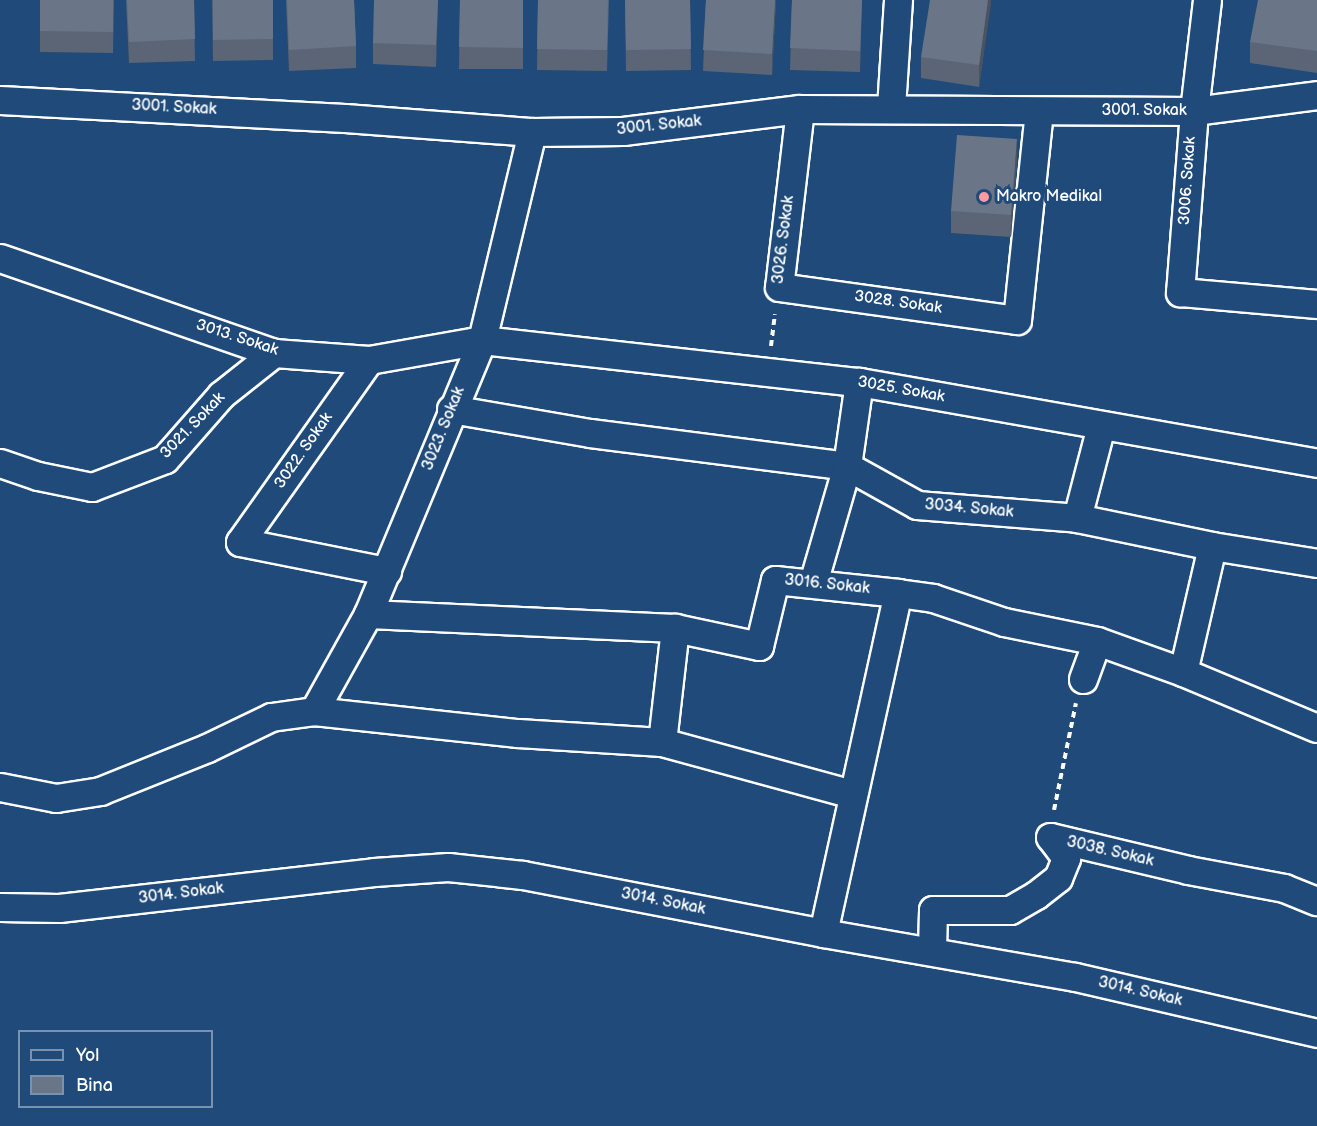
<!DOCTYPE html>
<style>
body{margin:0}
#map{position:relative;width:1317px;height:1126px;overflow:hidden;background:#1f4a7a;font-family:"Balsamiq Sans",sans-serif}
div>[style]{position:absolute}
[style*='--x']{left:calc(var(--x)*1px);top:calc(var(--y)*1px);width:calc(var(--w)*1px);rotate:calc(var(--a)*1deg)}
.path>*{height:4px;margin-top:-2px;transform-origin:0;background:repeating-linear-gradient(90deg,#fff 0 6px,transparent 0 10.5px)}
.roads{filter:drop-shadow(2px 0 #fff) drop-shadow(-2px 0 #fff) drop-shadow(0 2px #fff) drop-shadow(0 -2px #fff)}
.minor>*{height:27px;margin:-13.5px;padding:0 13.5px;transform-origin:13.5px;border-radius:13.5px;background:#1f4a7a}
.wall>*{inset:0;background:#5b6575}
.shaded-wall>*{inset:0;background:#4a535f}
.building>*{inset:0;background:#6a7688}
.dots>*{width:16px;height:16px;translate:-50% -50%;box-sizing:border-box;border:3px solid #1f4a7a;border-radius:50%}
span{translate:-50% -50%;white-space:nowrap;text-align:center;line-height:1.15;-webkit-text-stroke:6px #1f4a7a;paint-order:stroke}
.street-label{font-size:16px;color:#fff}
.poi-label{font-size:16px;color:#fff}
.left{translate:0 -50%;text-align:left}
.legend{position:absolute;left:18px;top:1030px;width:195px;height:78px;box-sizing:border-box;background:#1f4a7a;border:2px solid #7992af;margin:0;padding:8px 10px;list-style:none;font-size:18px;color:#fff}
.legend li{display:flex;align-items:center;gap:12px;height:30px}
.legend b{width:30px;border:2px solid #7992af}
</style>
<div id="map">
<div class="path">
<i style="--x:771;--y:346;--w:32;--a:-83"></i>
<i style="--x:1054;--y:810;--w:109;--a:-78.4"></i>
</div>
<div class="roads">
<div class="minor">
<i style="--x:1207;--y:0;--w:112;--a:96.7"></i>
<i style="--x:1194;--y:111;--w:182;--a:94.4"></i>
<i style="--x:1180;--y:292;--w:138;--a:5"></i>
<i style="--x:0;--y:100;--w:345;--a:3"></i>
<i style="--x:345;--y:118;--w:188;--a:4.3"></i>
<i style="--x:532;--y:132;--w:91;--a:-0.6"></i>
<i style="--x:623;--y:131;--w:178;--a:-7.1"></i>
<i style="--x:800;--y:109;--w:394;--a:0.3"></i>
<i style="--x:1194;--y:111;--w:124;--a:-7.4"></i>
<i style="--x:891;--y:108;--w:108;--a:-86.3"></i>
<i style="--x:800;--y:109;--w:179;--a:96.7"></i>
<i style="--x:779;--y:287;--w:240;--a:7.9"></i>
<i style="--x:1017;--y:320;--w:210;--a:-84"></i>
<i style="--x:0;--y:258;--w:290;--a:19.1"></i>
<i style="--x:274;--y:353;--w:95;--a:4.2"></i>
<i style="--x:369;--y:360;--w:115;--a:-10"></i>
<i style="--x:482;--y:340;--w:379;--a:6.4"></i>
<i style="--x:859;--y:382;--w:465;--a:10"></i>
<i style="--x:369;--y:360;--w:223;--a:125.3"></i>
<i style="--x:240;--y:542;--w:150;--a:11.2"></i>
<i style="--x:451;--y:409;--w:141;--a:9.8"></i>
<i style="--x:590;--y:433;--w:259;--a:7.3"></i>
<i style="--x:847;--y:466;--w:80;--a:29.1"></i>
<i style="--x:917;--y:505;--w:161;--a:4.6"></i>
<i style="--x:1077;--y:518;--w:138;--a:11.7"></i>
<i style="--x:1212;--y:546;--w:106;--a:9.2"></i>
<i style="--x:0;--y:463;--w:40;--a:18.9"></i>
<i style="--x:38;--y:476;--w:55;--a:11.5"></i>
<i style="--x:92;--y:487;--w:78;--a:-21"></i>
<i style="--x:165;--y:459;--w:85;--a:-48.8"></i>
<i style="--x:221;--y:395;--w:68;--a:-38.4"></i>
<i style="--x:1077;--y:518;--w:95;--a:-75.4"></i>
<i style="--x:813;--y:583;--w:122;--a:-73.8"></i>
<i style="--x:847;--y:466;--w:85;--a:-81.9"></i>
<i style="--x:368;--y:614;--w:307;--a:2.6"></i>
<i style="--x:675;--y:628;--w:86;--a:12.1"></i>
<i style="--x:759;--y:646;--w:68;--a:-76.4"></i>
<i style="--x:775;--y:580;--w:124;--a:6"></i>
<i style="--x:898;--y:593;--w:35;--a:8"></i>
<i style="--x:933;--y:598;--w:75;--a:18.7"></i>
<i style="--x:1004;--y:622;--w:95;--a:11.5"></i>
<i style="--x:1097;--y:641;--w:91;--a:19.8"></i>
<i style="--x:1183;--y:672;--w:145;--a:22.7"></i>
<i style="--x:1183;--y:672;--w:129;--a:-77"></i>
<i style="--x:1083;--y:679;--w:40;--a:-69.8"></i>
<i style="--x:314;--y:711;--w:111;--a:-60.9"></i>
<i style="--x:368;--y:614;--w:297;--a:-67.4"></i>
<i style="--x:482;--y:340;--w:214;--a:-76.5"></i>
<i style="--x:662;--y:742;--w:115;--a:-83.5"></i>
<i style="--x:0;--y:787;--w:57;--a:11.1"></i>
<i style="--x:56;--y:798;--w:45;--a:-9"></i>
<i style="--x:100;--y:791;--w:115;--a:-21.9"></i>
<i style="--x:207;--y:748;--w:71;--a:-25.8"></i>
<i style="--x:271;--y:717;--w:43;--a:-7.9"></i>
<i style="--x:314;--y:711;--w:205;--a:6.2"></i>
<i style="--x:518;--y:733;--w:144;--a:3.6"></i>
<i style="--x:662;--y:742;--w:197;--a:15.3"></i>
<i style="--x:0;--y:907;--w:59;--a:1"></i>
<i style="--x:59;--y:908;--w:317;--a:-6.5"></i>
<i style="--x:374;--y:872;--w:74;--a:-3.9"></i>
<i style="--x:448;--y:867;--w:75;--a:6.1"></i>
<i style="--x:523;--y:875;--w:306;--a:10.9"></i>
<i style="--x:823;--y:933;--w:256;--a:9.9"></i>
<i style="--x:1075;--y:977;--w:248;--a:13"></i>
<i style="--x:823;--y:933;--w:348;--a:-77.6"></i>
<i style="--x:932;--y:951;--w:41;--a:-88.6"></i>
<i style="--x:933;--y:910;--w:77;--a:0"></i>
<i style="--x:1010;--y:910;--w:30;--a:-30"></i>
<i style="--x:1036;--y:895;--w:28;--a:-38"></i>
<i style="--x:1058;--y:878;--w:22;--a:-68"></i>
<i style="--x:1066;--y:858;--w:26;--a:-127"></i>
<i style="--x:1050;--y:837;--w:142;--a:13.4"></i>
<i style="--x:1188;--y:870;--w:98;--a:10.6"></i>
<i style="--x:1284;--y:888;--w:35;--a:22"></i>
</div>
</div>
<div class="wall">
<i style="clip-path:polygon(40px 0,114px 0,113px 53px,40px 52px)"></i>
<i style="clip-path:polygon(126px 0,194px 0,195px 61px,129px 63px)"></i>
<i style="clip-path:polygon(212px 0,273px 0,273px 60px,213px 61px)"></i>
<i style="clip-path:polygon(286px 0,354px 0,356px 46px,356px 68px,289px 71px)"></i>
<i style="clip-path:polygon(438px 0,436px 67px,373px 64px,373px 43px)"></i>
<i style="clip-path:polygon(460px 0,523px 0,523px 69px,459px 69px)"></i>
<i style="clip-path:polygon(538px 0,609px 0,607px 71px,537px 70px)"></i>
<i style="clip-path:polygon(625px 0,690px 0,691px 70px,626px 71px)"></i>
<i style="clip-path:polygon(706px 0,776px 0,772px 75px,703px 71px)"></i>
<i style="clip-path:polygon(792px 0,862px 0,860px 72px,790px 70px)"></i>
<i style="clip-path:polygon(991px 0,979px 87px,921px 78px,921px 57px)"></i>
<i style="clip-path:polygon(1317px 0,1317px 73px,1250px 63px,1250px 42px)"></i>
<i style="clip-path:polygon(1017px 161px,1011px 237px,951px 233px,951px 211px)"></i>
</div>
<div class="shaded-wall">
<i style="clip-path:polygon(438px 0,436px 67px,436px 45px)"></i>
<i style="clip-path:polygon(775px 0,776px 0,772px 75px,772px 54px)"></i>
<i style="clip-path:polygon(988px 0,991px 0,991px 4px,979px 87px,979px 65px)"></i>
<i style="clip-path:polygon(1017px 139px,1017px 161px,1011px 237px,1011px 215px)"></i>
</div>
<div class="building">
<i style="clip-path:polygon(40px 0,113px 0,113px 32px,40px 31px)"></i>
<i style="clip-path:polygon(127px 0,194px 0,195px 39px,129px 42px)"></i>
<i style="clip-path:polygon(213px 0,273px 0,273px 39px,213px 40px)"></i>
<i style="clip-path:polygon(287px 0,354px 0,356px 46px,289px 50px)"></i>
<i style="clip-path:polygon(374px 0,438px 0,436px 45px,373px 43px)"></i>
<i style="clip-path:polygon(460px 0,523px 0,523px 48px,459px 47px)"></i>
<i style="clip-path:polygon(538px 0,608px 0,607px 50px,537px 49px)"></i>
<i style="clip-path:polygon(625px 0,690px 0,691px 49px,626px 50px)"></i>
<i style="clip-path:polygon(706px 0,775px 0,772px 54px,703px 50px)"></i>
<i style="clip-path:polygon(792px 0,862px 0,860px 51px,790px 48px)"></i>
<i style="clip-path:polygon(930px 0,988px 0,979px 65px,921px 57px)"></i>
<i style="clip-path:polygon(1258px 0,1317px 0,1317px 51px,1250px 42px)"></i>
<i style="clip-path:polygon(957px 135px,1017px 139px,1011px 215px,951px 211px)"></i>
</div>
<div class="dots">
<i style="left:984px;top:197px;background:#ff9aa2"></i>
</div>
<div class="street-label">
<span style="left:174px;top:108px;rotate:3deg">3001. Sokak</span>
<span style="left:1144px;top:111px">3001. Sokak</span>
<span style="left:659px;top:126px;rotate:-6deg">3001. Sokak</span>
<span style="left:1188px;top:181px;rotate:-86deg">3006. Sokak</span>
<span style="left:784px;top:240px;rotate:-83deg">3026. Sokak</span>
<span style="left:898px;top:303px;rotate:8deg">3028. Sokak</span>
<span style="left:237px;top:338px;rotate:18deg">3013. Sokak</span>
<span style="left:901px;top:390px;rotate:10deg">3025. Sokak</span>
<span style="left:193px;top:426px;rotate:-46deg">3021. Sokak</span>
<span style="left:444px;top:429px;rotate:-68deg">3023. Sokak</span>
<span style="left:304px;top:451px;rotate:-55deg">3022. Sokak</span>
<span style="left:969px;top:509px;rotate:5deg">3034. Sokak</span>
<span style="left:827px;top:585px;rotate:6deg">3016. Sokak</span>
<span style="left:1110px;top:852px;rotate:13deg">3038. Sokak</span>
<span style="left:181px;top:894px;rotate:-7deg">3014. Sokak</span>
<span style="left:663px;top:902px;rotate:11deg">3014. Sokak</span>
<span style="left:1140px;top:992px;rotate:13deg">3014. Sokak</span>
</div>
<div class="poi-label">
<span class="left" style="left:996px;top:197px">Makro Medikal</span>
</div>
<ul class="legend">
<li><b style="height:8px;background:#1f4a7a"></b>Yol</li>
<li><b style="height:16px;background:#6a7688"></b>Bina</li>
</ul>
</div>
